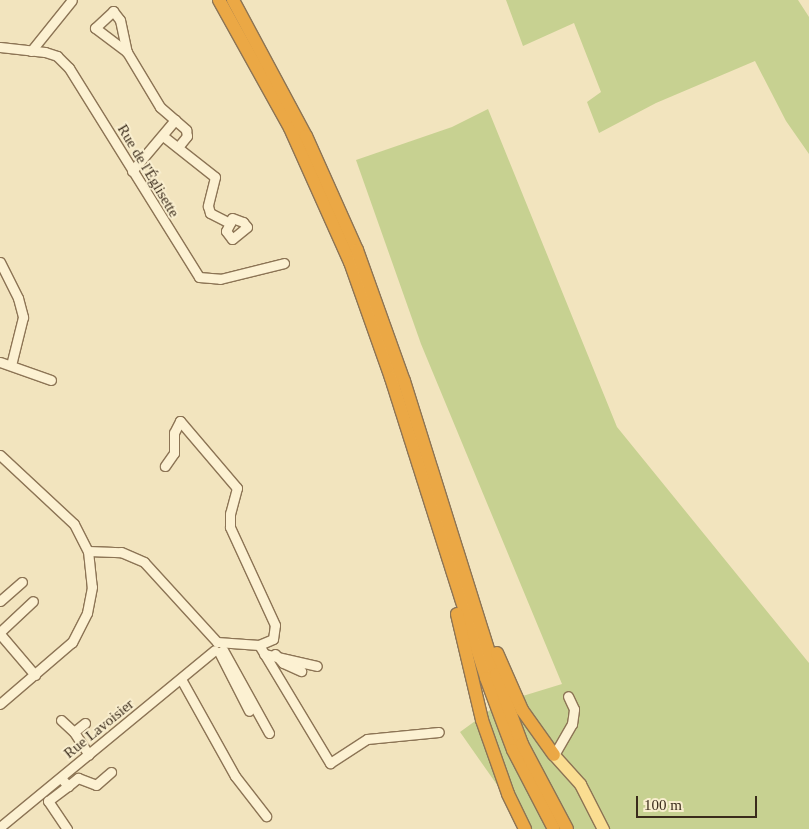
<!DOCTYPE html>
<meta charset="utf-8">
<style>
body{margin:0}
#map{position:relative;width:809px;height:829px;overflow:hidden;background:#f2e4be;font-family:"Times New Roman",serif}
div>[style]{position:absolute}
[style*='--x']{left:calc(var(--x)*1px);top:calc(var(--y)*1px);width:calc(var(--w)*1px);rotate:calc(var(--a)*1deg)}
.green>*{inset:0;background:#c7d191}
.roads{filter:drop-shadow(1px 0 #8c7455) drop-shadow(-1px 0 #8c7455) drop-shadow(0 1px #8c7455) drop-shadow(0 -1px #8c7455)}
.minor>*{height:9px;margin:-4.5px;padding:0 4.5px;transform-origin:4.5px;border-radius:4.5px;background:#fcf1d2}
.major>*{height:11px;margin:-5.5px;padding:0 5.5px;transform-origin:5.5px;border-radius:5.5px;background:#fadd91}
.highway>*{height:12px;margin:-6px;padding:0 6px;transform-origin:6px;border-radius:6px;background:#eba845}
span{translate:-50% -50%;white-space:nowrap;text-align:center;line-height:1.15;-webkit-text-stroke:4px #f9eece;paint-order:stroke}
.street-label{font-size:15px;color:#3a2b1b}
.scale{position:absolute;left:636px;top:796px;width:121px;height:22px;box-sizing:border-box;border:2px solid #3a2b1b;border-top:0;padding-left:6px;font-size:15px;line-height:18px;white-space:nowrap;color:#3a2b1b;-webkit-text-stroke:4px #f9eece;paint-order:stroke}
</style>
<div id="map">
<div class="green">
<i style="clip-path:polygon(506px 0,798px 0,809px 17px,809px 154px,786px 121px,755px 61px,656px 103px,599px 133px,587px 102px,601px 92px,574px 23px,523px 46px)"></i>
<i style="clip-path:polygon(488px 109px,617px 427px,809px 663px,809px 829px,528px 829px,460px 732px,500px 703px,562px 684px,421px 344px,356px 160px,452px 127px)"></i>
</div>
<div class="roads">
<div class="minor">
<i style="--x:0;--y:47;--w:45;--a:6.3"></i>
<i style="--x:45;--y:52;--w:13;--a:18"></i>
<i style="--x:57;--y:56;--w:17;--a:45"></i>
<i style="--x:69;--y:68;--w:246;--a:58.1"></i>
<i style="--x:199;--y:277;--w:21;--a:5"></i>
<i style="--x:220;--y:279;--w:66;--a:-14"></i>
<i style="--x:31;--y:51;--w:65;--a:-51.2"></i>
<i style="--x:127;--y:52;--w:40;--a:-143"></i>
<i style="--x:95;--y:28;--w:25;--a:-43"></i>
<i style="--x:113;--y:11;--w:11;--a:52"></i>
<i style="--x:120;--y:20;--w:33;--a:78"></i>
<i style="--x:127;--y:52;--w:64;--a:59"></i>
<i style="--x:160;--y:107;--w:35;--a:41"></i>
<i style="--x:186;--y:130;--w:6;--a:81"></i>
<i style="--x:187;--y:136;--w:14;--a:129"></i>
<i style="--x:163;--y:136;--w:66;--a:38.3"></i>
<i style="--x:215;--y:177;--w:30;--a:104"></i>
<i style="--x:208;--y:206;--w:7;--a:74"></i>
<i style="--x:210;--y:213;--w:22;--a:27"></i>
<i style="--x:230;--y:223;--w:5;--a:-68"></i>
<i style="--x:232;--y:218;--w:12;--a:20"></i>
<i style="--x:243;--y:222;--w:6;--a:51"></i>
<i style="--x:247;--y:227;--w:19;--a:141"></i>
<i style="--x:232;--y:239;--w:10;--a:-127"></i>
<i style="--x:226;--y:231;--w:9;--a:-63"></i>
<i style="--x:132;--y:171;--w:67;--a:-49.9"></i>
<i style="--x:0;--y:262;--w:40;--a:63.4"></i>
<i style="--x:18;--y:298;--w:20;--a:75"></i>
<i style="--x:23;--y:317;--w:49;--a:104"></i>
<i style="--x:0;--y:362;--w:54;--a:19.4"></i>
<i style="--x:0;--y:455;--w:101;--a:43"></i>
<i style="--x:74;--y:524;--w:30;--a:63"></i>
<i style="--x:88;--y:551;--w:36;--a:84"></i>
<i style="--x:92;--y:587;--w:26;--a:101"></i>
<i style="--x:87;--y:613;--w:33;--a:117"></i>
<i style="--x:72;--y:642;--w:95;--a:139.3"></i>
<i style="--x:88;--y:551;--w:33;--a:2"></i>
<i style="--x:121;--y:552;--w:25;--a:23"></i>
<i style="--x:144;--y:562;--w:108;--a:47.6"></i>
<i style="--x:217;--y:642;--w:42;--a:4.1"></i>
<i style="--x:259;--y:645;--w:15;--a:-23"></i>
<i style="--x:273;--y:639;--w:14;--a:-82"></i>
<i style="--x:275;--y:625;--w:108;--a:-114.7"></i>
<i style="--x:230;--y:527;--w:13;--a:-90"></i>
<i style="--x:230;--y:514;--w:27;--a:-75"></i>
<i style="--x:237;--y:488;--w:88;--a:-130.4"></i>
<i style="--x:180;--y:421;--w:13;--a:117"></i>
<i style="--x:174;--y:433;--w:20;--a:90"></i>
<i style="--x:174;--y:453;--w:16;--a:125"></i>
<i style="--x:0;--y:601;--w:29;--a:-41"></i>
<i style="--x:0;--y:632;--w:45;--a:-43.2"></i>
<i style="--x:0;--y:634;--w:54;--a:49.5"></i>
<i style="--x:259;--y:645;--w:138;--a:59"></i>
<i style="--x:330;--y:763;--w:44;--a:-33"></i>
<i style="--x:367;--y:739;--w:72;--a:-5.6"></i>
<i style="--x:223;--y:650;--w:95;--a:61"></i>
<i style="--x:219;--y:652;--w:66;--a:63"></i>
<i style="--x:264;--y:654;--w:54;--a:12.8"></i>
<i style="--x:275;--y:654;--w:12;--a:48"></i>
<i style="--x:283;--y:663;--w:20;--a:24"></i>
<i style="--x:181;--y:679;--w:111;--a:60.9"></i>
<i style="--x:235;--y:776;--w:51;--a:52.2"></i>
<i style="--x:61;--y:720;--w:18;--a:43"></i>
<i style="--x:85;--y:723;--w:14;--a:141"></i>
<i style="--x:74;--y:732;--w:27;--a:57"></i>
<i style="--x:554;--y:755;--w:36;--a:-60"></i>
<i style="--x:572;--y:724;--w:15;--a:-82"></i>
<i style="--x:574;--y:709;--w:14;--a:-115"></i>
<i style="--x:61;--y:778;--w:11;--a:49"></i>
<i style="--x:68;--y:786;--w:13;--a:-39"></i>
<i style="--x:78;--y:778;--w:19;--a:21"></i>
<i style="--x:96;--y:785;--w:20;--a:-41"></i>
<i style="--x:0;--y:827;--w:278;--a:-39.5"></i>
<i style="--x:67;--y:829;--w:34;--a:-124"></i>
<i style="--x:48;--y:801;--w:25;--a:-37"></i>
</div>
<div class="major">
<i style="--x:554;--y:755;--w:39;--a:48"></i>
<i style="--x:580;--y:784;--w:51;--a:62.9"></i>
</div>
<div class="highway">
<i style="--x:219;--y:0;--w:146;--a:61"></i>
<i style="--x:290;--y:128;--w:147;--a:65.9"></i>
<i style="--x:350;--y:262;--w:123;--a:70.5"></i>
<i style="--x:391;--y:378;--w:315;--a:72.4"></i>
<i style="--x:486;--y:678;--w:77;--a:69.4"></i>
<i style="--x:513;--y:750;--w:89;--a:62.6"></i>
<i style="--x:233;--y:0;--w:154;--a:61.8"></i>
<i style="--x:306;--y:136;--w:125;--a:65.9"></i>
<i style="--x:357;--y:250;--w:139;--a:70.3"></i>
<i style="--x:404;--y:381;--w:307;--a:72.6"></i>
<i style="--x:496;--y:674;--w:75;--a:69.6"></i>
<i style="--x:522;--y:744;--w:96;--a:62.1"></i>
<i style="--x:457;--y:614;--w:109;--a:76.7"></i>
<i style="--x:482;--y:720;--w:78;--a:70.6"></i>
<i style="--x:508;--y:794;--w:39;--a:64"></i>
<i style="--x:497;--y:653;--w:62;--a:66.3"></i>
<i style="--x:522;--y:710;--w:55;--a:54.6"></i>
</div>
</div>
<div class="street-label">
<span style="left:148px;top:171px;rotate:59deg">Rue de l'Églisette</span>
<span style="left:99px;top:729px;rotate:-39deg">Rue Lavoisier</span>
</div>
<div class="scale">100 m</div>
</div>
